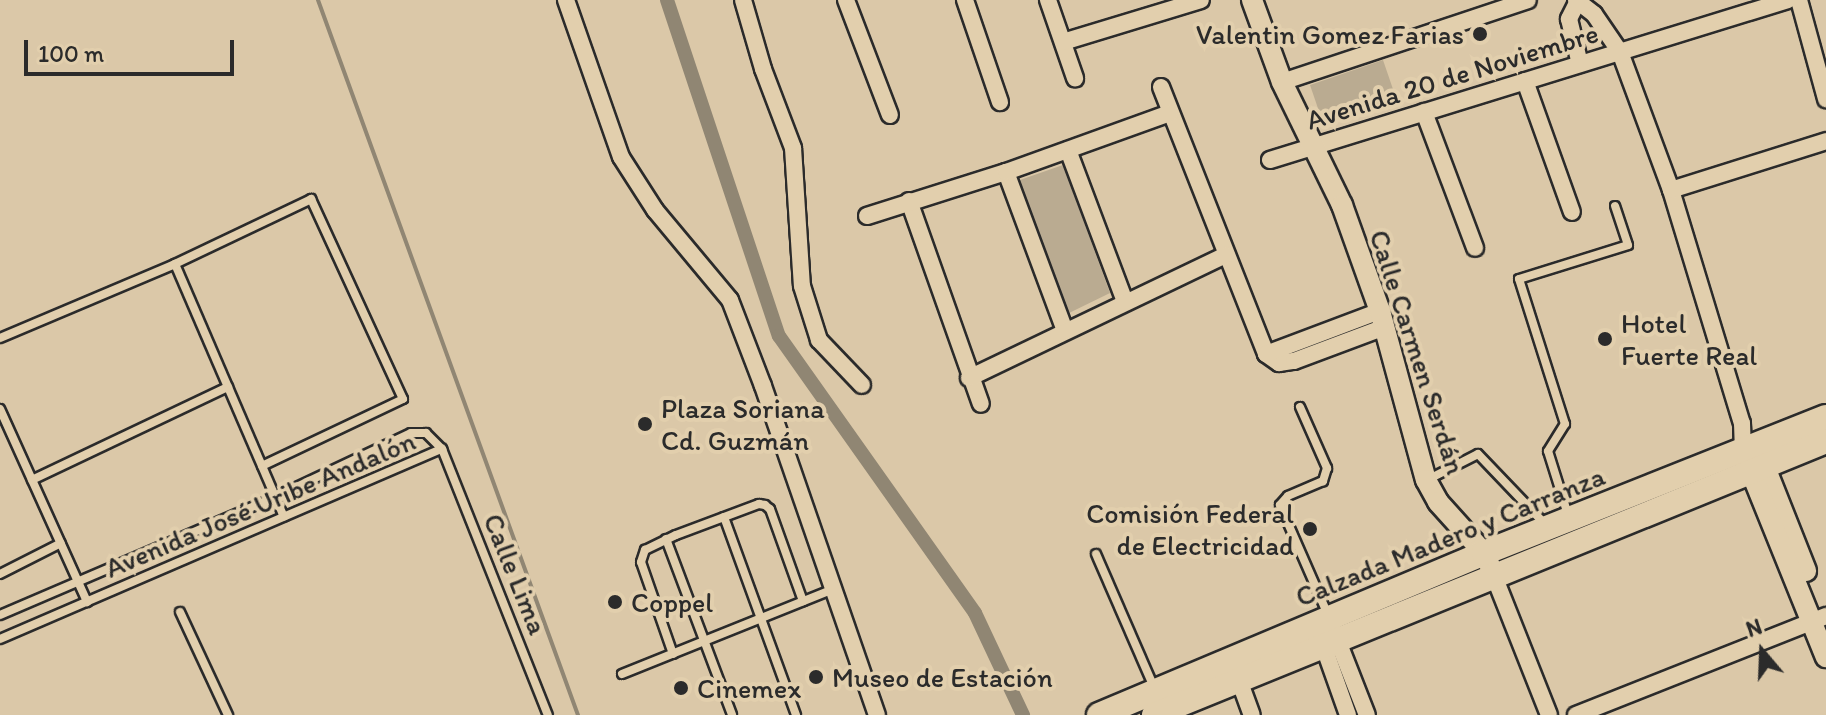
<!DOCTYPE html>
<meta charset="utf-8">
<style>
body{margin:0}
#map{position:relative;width:1826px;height:715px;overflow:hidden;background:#dbc8a8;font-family:Itim,sans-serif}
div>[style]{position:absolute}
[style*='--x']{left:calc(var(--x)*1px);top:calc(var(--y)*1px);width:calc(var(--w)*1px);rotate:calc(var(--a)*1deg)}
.green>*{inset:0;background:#baab91}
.stream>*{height:4px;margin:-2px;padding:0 2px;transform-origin:2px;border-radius:2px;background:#908673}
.canal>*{height:14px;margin:-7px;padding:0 7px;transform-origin:7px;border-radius:7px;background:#908673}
.roads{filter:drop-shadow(2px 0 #2b2b2b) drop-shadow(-2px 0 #2b2b2b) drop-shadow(0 2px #2b2b2b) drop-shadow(0 -2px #2b2b2b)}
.service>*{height:8px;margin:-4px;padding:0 4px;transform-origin:4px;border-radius:4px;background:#e2cfad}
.minor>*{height:16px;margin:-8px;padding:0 8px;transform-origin:8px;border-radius:8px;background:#e2cfad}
.tertiary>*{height:20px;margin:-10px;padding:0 10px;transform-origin:10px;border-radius:10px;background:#e2cfad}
.primary>*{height:24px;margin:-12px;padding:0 12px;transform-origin:12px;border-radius:12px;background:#e2cfad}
.dots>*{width:22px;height:22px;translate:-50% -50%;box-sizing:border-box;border:4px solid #e2cfad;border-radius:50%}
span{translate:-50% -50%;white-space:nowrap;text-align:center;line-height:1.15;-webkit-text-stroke:8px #e2cfad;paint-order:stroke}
.poi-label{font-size:28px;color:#2b2b2b}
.right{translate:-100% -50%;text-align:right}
.left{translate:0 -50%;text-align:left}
.street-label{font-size:28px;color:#2b2b2b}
.north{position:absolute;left:1722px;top:611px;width:80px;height:80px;-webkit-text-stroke:6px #e2cfad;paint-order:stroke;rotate:341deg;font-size:22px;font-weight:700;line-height:32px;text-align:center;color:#2b2b2b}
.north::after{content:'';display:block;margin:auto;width:28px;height:36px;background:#2b2b2b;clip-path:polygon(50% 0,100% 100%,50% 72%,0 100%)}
.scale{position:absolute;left:24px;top:40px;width:210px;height:36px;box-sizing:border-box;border:4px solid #2b2b2b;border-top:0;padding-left:10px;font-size:24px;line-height:28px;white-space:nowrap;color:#2b2b2b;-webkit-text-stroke:6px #e2cfad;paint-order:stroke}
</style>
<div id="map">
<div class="green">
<i style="clip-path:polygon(1383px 60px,1396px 98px,1323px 123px,1310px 85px)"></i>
<i style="clip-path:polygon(1063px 165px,1110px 293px,1067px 314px,1017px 181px)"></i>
</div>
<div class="stream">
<i style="--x:318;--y:0;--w:761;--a:70.02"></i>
</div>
<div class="canal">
<i style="--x:667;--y:0;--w:354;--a:71.6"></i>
<i style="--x:779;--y:336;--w:339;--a:54.7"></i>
<i style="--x:975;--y:613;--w:113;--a:64.8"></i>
</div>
<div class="roads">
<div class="service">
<i style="--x:175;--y:264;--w:275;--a:66.7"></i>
<i style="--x:0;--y:338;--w:190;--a:-22.9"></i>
<i style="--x:175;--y:264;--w:151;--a:-25.5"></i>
<i style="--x:311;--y:199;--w:220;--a:65.3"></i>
<i style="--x:403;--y:399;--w:156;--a:154.6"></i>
<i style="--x:1300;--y:407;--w:67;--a:66.1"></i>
<i style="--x:1327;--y:468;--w:14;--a:107"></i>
<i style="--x:1323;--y:481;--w:38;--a:157"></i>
<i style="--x:1288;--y:496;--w:12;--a:132"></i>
<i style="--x:1280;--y:505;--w:122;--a:66.4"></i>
<i style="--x:0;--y:409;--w:212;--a:65.7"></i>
<i style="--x:32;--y:480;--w:217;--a:-25.4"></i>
<i style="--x:1427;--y:480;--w:57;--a:-27"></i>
<i style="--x:1478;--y:454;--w:97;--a:46.3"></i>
<i style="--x:724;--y:517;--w:211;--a:70"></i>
<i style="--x:1569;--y:518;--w:70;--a:-107.4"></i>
<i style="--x:1548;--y:451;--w:32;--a:-58"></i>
<i style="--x:1565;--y:424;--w:152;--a:-107.6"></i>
<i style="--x:1519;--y:279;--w:114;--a:-17.3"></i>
<i style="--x:1628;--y:245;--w:41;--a:-108.4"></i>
<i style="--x:666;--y:539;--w:188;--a:69.4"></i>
<i style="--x:1096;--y:554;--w:148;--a:66.5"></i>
<i style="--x:0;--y:574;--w:68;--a:-26.9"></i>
<i style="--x:180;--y:612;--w:114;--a:65"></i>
<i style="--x:0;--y:615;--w:299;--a:-23.2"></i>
<i style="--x:275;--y:497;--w:150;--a:-25.2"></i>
<i style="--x:411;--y:433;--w:15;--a:0"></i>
<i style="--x:426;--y:433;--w:23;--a:45"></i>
<i style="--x:442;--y:449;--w:286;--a:68.3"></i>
<i style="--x:0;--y:639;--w:481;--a:-23.3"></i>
<i style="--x:673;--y:654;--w:97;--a:-109.2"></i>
<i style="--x:641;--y:562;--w:13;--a:-72"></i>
<i style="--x:645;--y:550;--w:34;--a:-26"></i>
<i style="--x:676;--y:535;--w:89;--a:-20.5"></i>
<i style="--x:759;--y:504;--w:6;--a:9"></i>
<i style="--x:765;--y:505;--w:6;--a:39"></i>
<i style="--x:770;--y:509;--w:98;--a:70.3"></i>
<i style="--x:622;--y:674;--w:220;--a:-21.9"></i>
</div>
<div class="minor">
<i style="--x:566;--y:0;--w:166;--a:70.7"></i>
<i style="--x:621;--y:157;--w:63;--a:57.3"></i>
<i style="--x:655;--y:210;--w:117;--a:50.2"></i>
<i style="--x:730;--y:300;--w:92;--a:69"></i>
<i style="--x:763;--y:386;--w:348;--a:70.9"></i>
<i style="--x:743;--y:0;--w:72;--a:73.8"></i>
<i style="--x:763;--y:69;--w:85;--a:69.2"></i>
<i style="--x:793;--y:148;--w:138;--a:86.3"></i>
<i style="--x:802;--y:286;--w:57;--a:72.5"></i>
<i style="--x:819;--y:340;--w:62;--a:46.3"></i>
<i style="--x:846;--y:0;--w:123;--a:69.1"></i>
<i style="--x:965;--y:0;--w:108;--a:71.1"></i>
<i style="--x:1048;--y:0;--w:83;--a:70.9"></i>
<i style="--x:1576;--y:0;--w:23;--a:38"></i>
<i style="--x:1594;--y:14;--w:46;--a:55.6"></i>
<i style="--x:1620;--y:52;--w:147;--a:69.7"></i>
<i style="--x:1671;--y:190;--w:244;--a:73.1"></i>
<i style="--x:1742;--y:423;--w:27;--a:88"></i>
<i style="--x:1799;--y:0;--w:103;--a:74.7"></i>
<i style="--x:1577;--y:3;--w:18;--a:117"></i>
<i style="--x:1569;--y:19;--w:46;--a:76.3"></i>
<i style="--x:1063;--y:42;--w:144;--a:-16.9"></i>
<i style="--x:1525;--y:81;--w:139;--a:70.3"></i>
<i style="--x:1282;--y:82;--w:259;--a:-18.4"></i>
<i style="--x:1161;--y:87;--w:287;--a:68.5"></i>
<i style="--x:1266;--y:354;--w:16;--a:35"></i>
<i style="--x:1279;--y:363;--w:15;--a:-8"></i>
<i style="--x:1294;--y:361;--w:97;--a:-20.5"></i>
<i style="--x:1424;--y:112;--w:145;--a:69.4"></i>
<i style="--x:1068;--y:150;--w:162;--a:69.4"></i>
<i style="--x:1270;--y:160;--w:542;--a:-17.16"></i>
<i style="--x:1006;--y:172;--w:170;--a:69.6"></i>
<i style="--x:1671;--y:190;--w:163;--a:-17.5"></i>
<i style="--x:909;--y:201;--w:215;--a:70.5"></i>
<i style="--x:867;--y:216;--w:146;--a:-17.6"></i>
<i style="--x:1006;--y:172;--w:174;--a:-19.8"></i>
<i style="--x:1266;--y:354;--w:122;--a:-20.7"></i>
<i style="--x:969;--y:378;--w:285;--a:-25.6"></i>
<i style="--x:1494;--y:576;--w:149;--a:68.4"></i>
<i style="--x:1334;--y:631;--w:90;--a:68.6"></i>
<i style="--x:1320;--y:636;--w:84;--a:70.5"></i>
<i style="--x:1239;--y:680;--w:37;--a:70"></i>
<i style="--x:1576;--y:715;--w:269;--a:-21.6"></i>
</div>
<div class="tertiary">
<i style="--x:1252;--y:0;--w:87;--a:69.9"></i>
<i style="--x:1282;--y:82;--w:137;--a:64"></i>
<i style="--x:1342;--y:205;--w:113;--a:70.3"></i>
<i style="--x:1380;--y:311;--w:175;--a:74.8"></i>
<i style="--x:1426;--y:480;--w:25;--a:61"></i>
<i style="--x:1438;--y:502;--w:69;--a:48"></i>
<i style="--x:1484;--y:553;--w:14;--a:65"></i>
<i style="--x:1759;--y:452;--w:128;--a:68.4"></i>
<i style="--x:1745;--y:457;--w:216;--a:68"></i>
</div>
<div class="primary">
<i style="--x:1099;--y:715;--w:418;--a:-22.8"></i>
<i style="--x:1484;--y:553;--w:368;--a:-21.7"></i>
<i style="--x:1154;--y:715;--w:726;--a:-22.18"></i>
</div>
</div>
<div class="dots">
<i style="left:1480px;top:34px;background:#2b2b2b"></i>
<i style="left:1605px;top:339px;background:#2b2b2b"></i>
<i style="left:645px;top:424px;background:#2b2b2b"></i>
<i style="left:1310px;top:529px;background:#2b2b2b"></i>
<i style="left:615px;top:602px;background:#2b2b2b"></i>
<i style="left:816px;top:677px;background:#2b2b2b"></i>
<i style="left:681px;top:688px;background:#2b2b2b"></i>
</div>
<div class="poi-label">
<span class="right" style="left:1464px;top:34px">Valentin Gomez Farias</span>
<span class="left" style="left:1621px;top:339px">Hotel<br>Fuerte Real</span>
<span class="left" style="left:661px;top:424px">Plaza Soriana<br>Cd. Guzmán</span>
<span class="right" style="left:1294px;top:529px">Comisión Federal<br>de Electricidad</span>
<span class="left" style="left:631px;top:602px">Coppel</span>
<span class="left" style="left:832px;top:677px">Museo de Estación</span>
<span class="left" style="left:697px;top:688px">Cinemex</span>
</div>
<div class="street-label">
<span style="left:1452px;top:76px;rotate:-17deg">Avenida 20 de Noviembre</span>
<span style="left:1418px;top:352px;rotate:72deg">Calle Carmen Serdán</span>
<span style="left:260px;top:504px;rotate:-23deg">Avenida José Uribe Andalón</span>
<span style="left:1450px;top:536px;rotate:-22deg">Calzada Madero y Carranza</span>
<span style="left:516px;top:574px;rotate:68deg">Calle Lima</span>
</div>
<div class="north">N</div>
<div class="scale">100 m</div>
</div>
